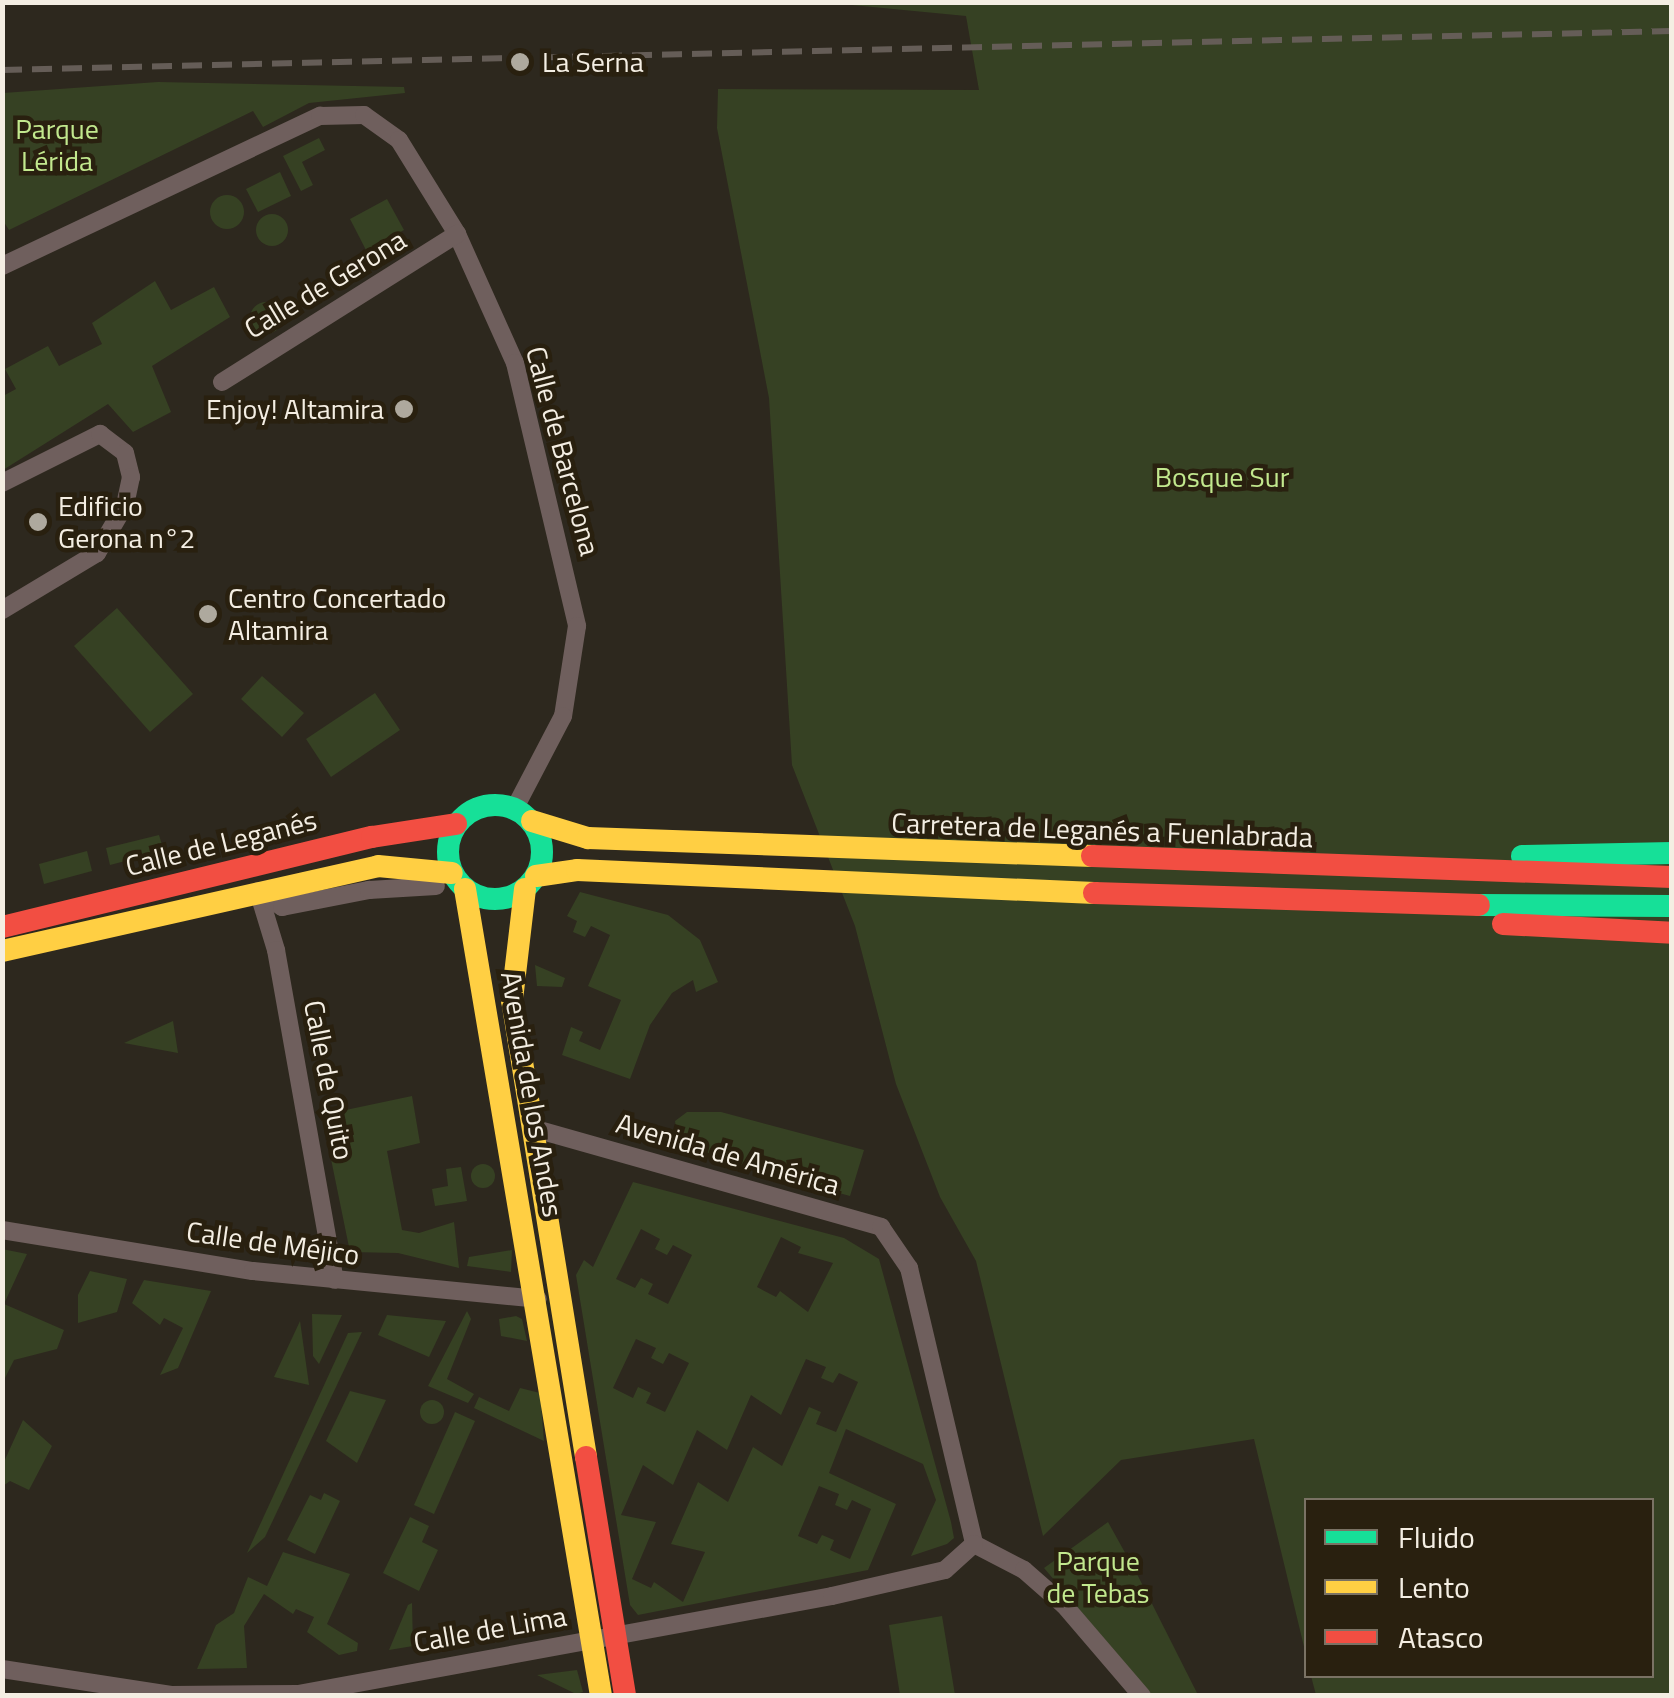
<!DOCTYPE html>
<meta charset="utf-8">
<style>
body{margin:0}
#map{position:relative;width:1674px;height:1698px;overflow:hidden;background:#2d281e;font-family:"Titillium Web",sans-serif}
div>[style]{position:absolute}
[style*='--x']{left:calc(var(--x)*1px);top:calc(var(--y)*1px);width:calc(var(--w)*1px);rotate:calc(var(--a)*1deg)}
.green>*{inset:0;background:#364123}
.round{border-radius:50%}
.street>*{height:18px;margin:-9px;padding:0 9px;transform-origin:9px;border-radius:9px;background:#6f5f5d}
.fast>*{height:22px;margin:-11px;padding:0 11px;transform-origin:11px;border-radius:11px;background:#16e098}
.fast>.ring{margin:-11px;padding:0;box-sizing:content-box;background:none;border:22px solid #16e098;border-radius:50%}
.slow>*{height:22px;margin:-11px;padding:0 11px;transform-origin:11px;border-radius:11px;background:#ffcf43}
.jam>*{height:22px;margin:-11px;padding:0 11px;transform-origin:11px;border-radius:11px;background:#f24e42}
.rail>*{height:6px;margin-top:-3px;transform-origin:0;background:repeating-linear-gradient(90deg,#655d57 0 20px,transparent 0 30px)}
.dots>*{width:28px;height:28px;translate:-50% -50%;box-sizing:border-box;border:5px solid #29200f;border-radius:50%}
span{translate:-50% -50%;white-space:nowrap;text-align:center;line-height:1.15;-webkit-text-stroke:9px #29200f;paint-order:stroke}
.poi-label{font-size:28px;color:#f4eee3}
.left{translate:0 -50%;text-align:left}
.right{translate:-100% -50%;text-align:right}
.park-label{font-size:28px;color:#c2e88e}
.street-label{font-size:28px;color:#f4eee3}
.frame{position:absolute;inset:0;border:5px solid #f4eee3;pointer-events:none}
.legend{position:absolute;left:1304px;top:1498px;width:350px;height:180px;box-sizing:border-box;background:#29200f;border:2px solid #7a7264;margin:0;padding:12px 18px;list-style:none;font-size:30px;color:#f4eee3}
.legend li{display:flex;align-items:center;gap:20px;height:50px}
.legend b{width:50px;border:2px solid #7a7264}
</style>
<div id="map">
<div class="green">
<i style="clip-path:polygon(831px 3px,1671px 3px,1671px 1695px,1316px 1695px,1311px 1676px,1652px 1676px,1652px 1500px,1306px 1500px,1306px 1655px,1254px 1439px,1121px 1460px,1043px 1536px,976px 1261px,940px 1197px,896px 1084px,855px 926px,792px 765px,769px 398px,717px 128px,718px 89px,979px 90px,966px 16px)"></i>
<i style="clip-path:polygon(158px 82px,404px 87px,405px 93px,309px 103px,263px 127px,253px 111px,9px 230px,2px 219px,3px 93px)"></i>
<i style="clip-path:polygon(319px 138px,325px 150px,302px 162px,313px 185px,301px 191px,283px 156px)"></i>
<i style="clip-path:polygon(280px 172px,291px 196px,258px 212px,246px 189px)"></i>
<i class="round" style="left:210px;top:195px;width:34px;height:34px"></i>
<i style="clip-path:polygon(387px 199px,404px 230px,366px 250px,350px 219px)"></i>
<i class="round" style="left:256px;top:214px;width:32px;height:32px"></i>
<i style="clip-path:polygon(155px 281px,171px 310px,214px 287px,230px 317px,152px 366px,171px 412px,133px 432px,108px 404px,3px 470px,3px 396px,16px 389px,5px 369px,48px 346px,59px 366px,102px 344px,92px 323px)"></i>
<i class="round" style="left:250px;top:302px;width:32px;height:32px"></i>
<i style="clip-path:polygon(117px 608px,193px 694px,150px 732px,74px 646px)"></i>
<i style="clip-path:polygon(262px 676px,304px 713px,282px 737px,241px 699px)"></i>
<i style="clip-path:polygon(375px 693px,400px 730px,331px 777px,306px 739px)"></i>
<i style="clip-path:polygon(159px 835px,164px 851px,110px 865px,106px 848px)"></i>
<i style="clip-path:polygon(87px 851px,92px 871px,44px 884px,39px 864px)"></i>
<i style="clip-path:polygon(580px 892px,668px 915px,700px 940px,718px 982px,696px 992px,693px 980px,672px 993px,650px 1025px,630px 1079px,562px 1055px,571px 1027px,583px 1032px,579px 1041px,600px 1050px,621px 1000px,588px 986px,610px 935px,591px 926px,585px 937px,573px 932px,577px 921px,567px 916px)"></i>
<i style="clip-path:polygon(535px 965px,565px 978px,562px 987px,537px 986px)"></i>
<i style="clip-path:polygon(173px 1021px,178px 1053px,124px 1043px)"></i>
<i style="clip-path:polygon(412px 1096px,420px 1143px,387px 1151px,402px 1230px,419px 1233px,454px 1222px,459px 1268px,398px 1253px,350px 1252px,322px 1115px)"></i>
<i style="clip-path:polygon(687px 1112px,721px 1112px,864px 1150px,850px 1196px,707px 1157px,703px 1145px,677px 1134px,675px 1121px)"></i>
<i class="round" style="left:471px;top:1164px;width:24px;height:24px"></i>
<i style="clip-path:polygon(461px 1167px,467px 1201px,435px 1206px,432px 1189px,448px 1186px,446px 1169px)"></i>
<i style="clip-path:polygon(evenodd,633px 1182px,844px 1238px,879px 1259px,951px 1522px,954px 1538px,947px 1544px,911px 1556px,936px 1500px,923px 1464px,846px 1429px,829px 1473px,896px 1504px,868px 1570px,638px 1615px,630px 1605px,576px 1275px,584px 1260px,593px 1267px,633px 1182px,641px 1229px,660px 1239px,655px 1249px,667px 1255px,673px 1245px,692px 1255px,668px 1304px,648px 1294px,653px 1284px,641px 1278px,635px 1288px,616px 1279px,641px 1229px,633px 1182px,781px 1237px,801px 1247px,798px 1253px,833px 1263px,808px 1312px,780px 1291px,776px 1297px,757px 1287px,781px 1237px,633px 1182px,636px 1339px,656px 1348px,651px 1358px,663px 1364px,669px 1353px,689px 1363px,665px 1412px,646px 1403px,651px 1393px,638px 1387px,633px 1398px,613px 1388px,636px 1339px,633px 1182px,806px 1359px,826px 1367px,821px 1378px,833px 1383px,839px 1373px,858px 1382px,836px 1432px,816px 1424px,821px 1412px,809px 1407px,782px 1466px,753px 1447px,728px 1502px,698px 1482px,671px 1544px,705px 1552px,683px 1602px,654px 1582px,651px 1588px,632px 1579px,656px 1522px,621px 1515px,643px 1465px,673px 1485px,697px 1430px,727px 1450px,751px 1395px,781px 1415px,806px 1359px,633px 1182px,819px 1486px,839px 1494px,835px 1505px,847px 1510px,852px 1500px,871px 1509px,850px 1559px,830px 1550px,834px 1540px,822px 1535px,817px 1544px,798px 1536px,819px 1486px)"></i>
<i style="clip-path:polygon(2px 1249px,27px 1254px,4px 1304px,64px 1330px,57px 1349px,14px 1360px,3px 1382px)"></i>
<i style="clip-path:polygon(512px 1250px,511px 1272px,467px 1266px,469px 1257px)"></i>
<i style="clip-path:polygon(90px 1271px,127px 1279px,117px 1312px,78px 1323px,78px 1295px)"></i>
<i style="clip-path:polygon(144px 1280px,211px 1291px,178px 1368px,160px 1375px,183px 1328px,164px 1318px,160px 1325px,132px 1303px)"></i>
<i style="clip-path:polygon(467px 1311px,471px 1319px,447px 1379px,474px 1394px,468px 1403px,428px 1386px)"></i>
<i style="clip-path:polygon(312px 1314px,342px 1315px,319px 1364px,313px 1356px)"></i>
<i style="clip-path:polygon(387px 1315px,446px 1321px,429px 1357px,378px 1335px)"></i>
<i style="clip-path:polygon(516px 1316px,522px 1319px,527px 1341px,501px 1336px,499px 1319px)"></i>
<i style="clip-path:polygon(300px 1321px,309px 1385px,274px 1377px)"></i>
<i style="clip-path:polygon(362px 1332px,265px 1537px,247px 1553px,348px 1333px)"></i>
<i style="clip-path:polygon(520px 1388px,540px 1393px,544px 1441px,474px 1408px,479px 1397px,509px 1411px)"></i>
<i style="clip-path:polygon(350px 1391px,386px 1400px,357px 1463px,326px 1441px)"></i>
<i class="round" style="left:420px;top:1400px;width:24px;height:24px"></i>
<i style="clip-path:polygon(455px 1412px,475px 1421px,434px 1514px,414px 1505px)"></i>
<i style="clip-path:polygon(23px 1420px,52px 1446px,29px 1490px,10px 1481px,3px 1486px,3px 1464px)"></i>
<i style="clip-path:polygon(324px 1493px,340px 1501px,315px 1554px,287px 1540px,310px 1495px,321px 1500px)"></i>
<i style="clip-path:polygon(410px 1517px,429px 1526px,422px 1542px,438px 1550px,419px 1591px,383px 1573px)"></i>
<i style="clip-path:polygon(1108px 1522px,1138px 1576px,1198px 1695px,1152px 1695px,1044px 1568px)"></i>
<i style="clip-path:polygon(283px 1552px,350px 1574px,327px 1624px,358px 1643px,357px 1651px,339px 1655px,307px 1632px,314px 1617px,296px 1609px,293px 1614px,264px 1594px,244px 1626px,247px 1668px,197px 1669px,216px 1625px,234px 1613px,248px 1577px,267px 1586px)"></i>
<i style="clip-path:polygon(412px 1603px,413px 1646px,389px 1650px,408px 1605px)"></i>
<i style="clip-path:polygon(942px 1616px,955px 1695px,900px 1695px,889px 1625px)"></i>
<i style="clip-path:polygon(577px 1670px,583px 1692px,576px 1694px,537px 1675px)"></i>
</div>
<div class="street">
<i style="--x:2;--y:266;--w:352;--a:-25.3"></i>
<i style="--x:320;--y:116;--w:44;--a:-1.3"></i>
<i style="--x:364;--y:115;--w:43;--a:35.5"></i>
<i style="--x:399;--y:140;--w:110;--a:58.3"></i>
<i style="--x:457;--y:234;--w:141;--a:65.8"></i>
<i style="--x:515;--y:363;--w:270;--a:76.7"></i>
<i style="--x:577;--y:626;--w:91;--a:98.8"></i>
<i style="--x:563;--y:716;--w:104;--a:117.6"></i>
<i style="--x:222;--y:382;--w:278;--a:-32.2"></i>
<i style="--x:2;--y:483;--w:110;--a:-26.6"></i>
<i style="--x:100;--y:434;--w:31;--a:37"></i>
<i style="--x:125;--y:453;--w:25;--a:76"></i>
<i style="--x:131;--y:477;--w:29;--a:102"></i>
<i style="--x:125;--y:505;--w:56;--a:120.3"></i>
<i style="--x:97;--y:553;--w:111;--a:149"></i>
<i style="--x:258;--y:891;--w:62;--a:73"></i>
<i style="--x:276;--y:950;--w:335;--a:79.9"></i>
<i style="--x:262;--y:894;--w:24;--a:33"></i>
<i style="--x:282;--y:907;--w:89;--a:-11.1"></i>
<i style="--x:369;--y:890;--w:67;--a:-3.4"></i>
<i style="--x:532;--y:1128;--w:363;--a:15.8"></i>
<i style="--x:881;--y:1227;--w:50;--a:55.7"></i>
<i style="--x:909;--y:1268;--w:284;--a:76.7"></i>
<i style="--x:2;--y:1230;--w:254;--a:9.3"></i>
<i style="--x:253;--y:1271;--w:286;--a:5.6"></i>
<i style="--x:974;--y:1544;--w:56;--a:27.5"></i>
<i style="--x:1024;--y:1570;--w:53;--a:41.2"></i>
<i style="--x:1064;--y:1605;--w:120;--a:49.4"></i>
<i style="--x:2;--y:1669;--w:171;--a:8.7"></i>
<i style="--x:171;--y:1695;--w:127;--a:-0.5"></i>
<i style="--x:298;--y:1694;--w:543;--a:-10.4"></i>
<i style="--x:832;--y:1596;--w:116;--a:-13"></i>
<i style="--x:945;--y:1570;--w:39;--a:-42"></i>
</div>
<div class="fast">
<i class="ring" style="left:448px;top:805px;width:72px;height:72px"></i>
<i style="--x:1522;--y:856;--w:150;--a:-1.1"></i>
<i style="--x:1479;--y:905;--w:193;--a:0.3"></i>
</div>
<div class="slow">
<i style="--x:532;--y:821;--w:59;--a:16.9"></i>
<i style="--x:588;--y:838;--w:504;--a:2.05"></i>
<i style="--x:536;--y:876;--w:41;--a:-8.3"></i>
<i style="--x:577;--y:870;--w:518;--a:2.55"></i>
<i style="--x:465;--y:889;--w:818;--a:80.43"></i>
<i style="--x:525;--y:889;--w:112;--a:96.7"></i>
<i style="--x:512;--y:1000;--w:463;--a:80.8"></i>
<i style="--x:2;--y:951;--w:385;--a:-12.7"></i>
<i style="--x:378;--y:866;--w:74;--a:5.4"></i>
</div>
<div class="jam">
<i style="--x:1092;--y:856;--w:580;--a:2.07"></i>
<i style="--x:1094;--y:893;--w:385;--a:1.8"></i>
<i style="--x:1503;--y:924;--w:169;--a:3"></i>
<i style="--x:2;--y:927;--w:381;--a:-13.7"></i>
<i style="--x:372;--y:837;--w:85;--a:-8.8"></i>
<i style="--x:586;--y:1457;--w:242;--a:80.7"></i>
</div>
<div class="rail">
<i style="--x:2;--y:70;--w:1670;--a:-1.34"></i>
</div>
<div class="dots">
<i style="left:520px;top:62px;background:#aea99e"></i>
<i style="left:404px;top:409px;background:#aea99e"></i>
<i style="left:38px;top:522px;background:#aea99e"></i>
<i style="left:208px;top:614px;background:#aea99e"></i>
</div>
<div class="poi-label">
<span class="left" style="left:542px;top:62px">La Serna</span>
<span class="right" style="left:384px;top:409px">Enjoy! Altamira</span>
<span class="left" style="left:58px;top:522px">Edificio<br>Gerona n°2</span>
<span class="left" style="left:228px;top:614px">Centro Concertado<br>Altamira</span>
</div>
<div class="park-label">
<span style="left:57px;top:145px">Parque<br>Lérida</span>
<span style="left:1222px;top:477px">Bosque Sur</span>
<span style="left:1098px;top:1577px">Parque<br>de Tebas</span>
</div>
<div class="street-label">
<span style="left:325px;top:284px;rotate:-31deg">Calle de Gerona</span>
<span style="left:563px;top:451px;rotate:75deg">Calle de Barcelona</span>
<span style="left:1102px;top:830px;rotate:2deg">Carretera de Leganés a Fuenlabrada</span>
<span style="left:221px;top:843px;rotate:-14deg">Calle de Leganés</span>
<span style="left:329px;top:1080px;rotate:79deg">Calle de Quito</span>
<span style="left:532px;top:1094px;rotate:80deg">Avenida de los Andes</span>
<span style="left:728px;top:1154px;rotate:16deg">Avenida de América</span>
<span style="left:273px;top:1243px;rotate:8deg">Calle de Méjico</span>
<span style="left:490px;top:1629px;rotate:-10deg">Calle de Lima</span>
</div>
<div class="frame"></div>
<ul class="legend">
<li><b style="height:12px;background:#16e098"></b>Fluido</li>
<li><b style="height:12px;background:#ffcf43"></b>Lento</li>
<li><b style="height:12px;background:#f24e42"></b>Atasco</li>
</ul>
</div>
